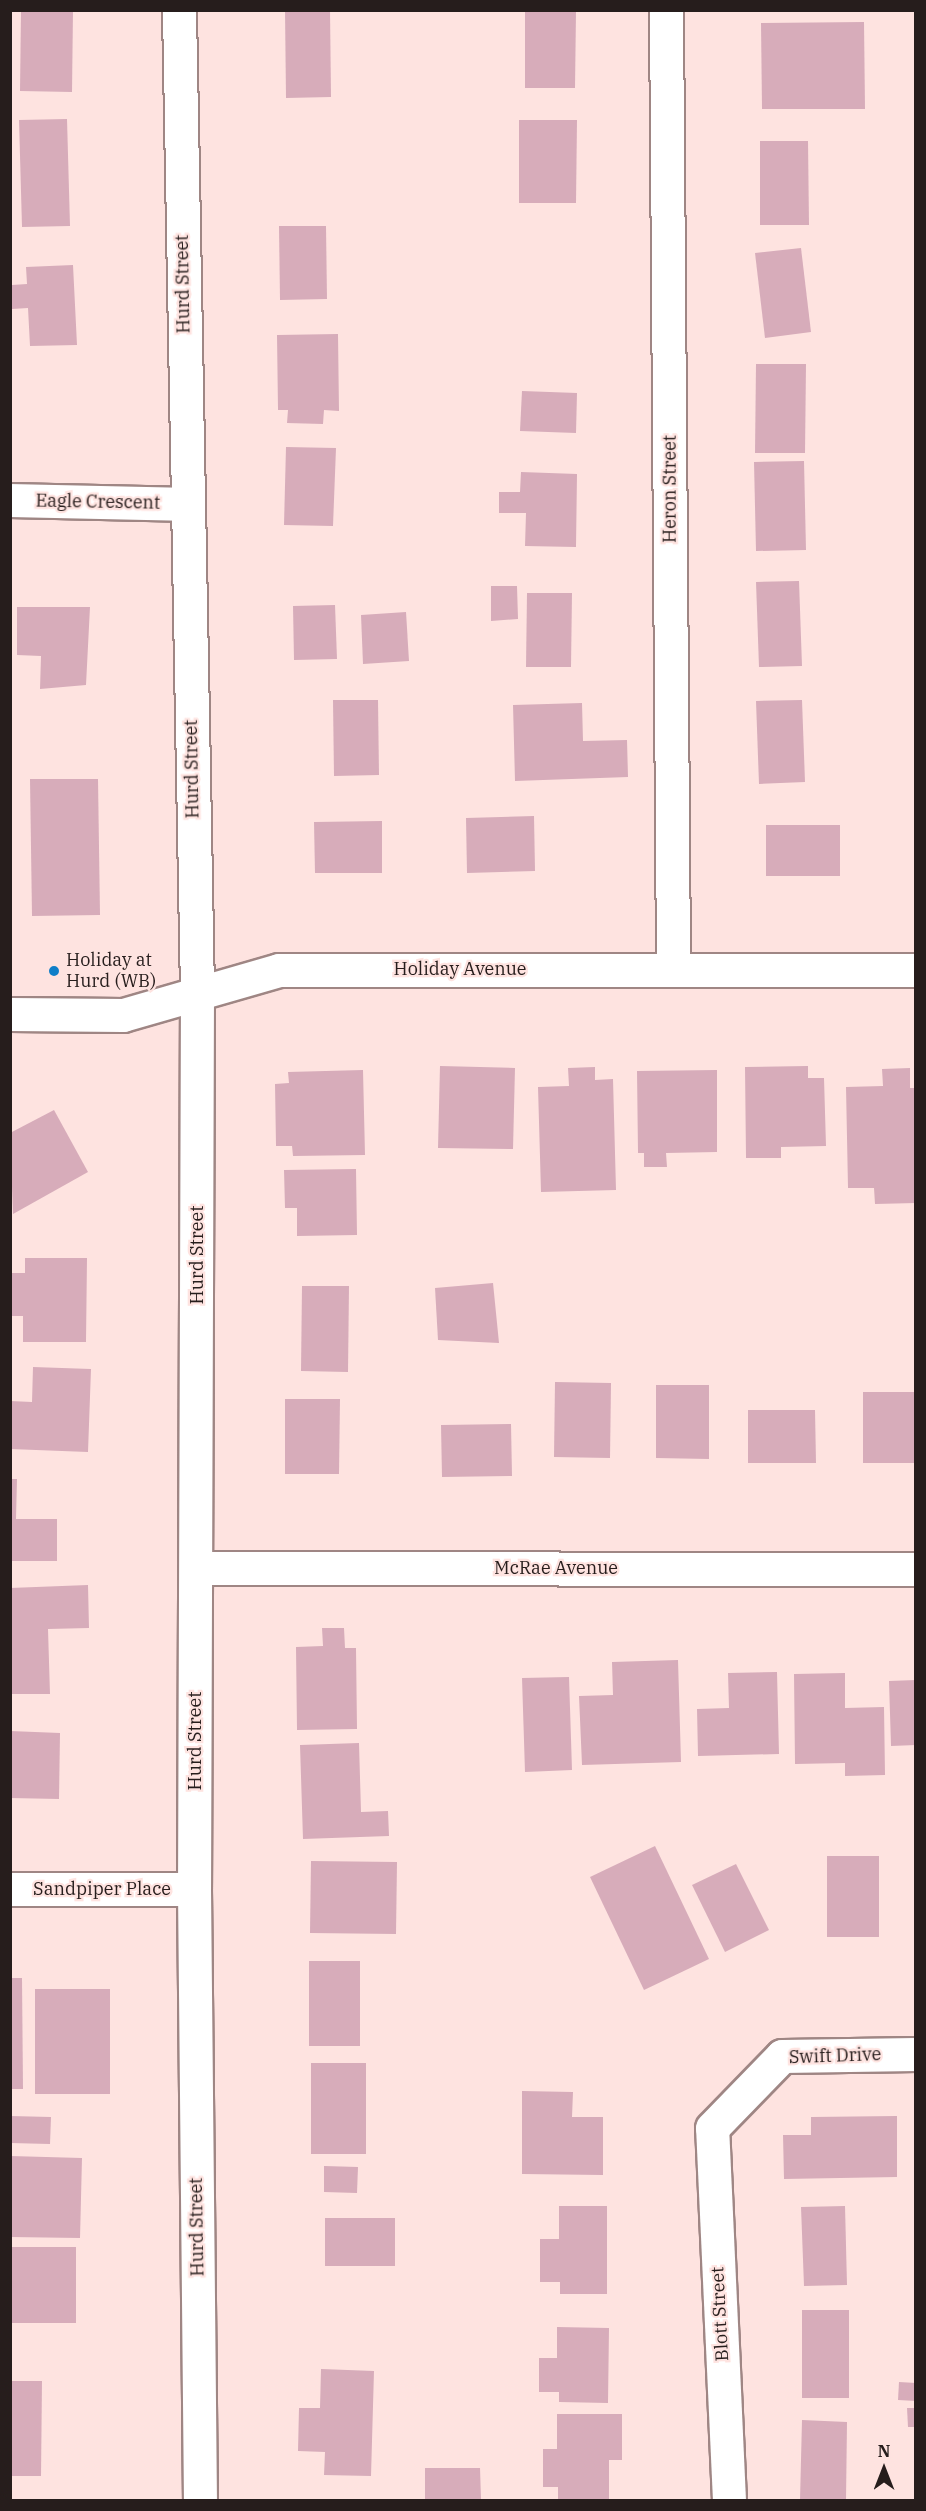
<!DOCTYPE html>
<style>
body{margin:0}
#map{position:relative;width:926px;height:2511px;overflow:hidden;background:#fee3e0;font-family:"IBM Plex Serif",serif}
div>[style]{position:absolute}
[style*='--x']{left:calc(var(--x)*1px);top:calc(var(--y)*1px);width:calc(var(--w)*1px);rotate:calc(var(--a)*1deg)}
.building>*{inset:0;background:#d7acba}
.roads{filter:drop-shadow(2px 0 #9f8684) drop-shadow(-2px 0 #9f8684) drop-shadow(0 2px #9f8684) drop-shadow(0 -2px #9f8684)}
.minor>*{height:33px;margin:-16.5px;padding:0 16.5px;transform-origin:16.5px;border-radius:16.5px;background:#fff}
.tertiary>*{height:33px;margin:-16.5px;padding:0 16.5px;transform-origin:16.5px;border-radius:16.5px;background:#fff}
.dots>*{width:16px;height:16px;translate:-50% -50%;box-sizing:border-box;border:3px solid #fee3e0;border-radius:50%}
span{translate:-50% -50%;white-space:nowrap;text-align:center;line-height:1.15;-webkit-text-stroke:4.5px #fee3e0;paint-order:stroke}
.street-label{font-size:18px;color:#261d1c}
.poi-label{font-size:18px;color:#261d1c}
.left{translate:0 -50%;text-align:left}
.frame{position:absolute;inset:0;border:12px solid #261d1c;pointer-events:none}
.north{position:absolute;left:854px;top:2439px;width:60px;height:60px;-webkit-text-stroke:4px #fee3e0;paint-order:stroke;rotate:0deg;font-size:16px;font-weight:700;line-height:24px;text-align:center;color:#261d1c}
.north::after{content:'';display:block;margin:auto;width:21px;height:27px;background:#261d1c;clip-path:polygon(50% 0,100% 100%,50% 72%,0 100%)}
</style>
<div id="map">
<div class="building">
<i style="clip-path:polygon(21px 10px,73px 10px,72px 92px,20px 91px)"></i>
<i style="clip-path:polygon(285px 10px,330px 10px,331px 97px,286px 98px)"></i>
<i style="clip-path:polygon(525px 11px,576px 11px,575px 88px,525px 88px)"></i>
<i style="clip-path:polygon(864px 22px,865px 109px,762px 109px,761px 23px)"></i>
<i style="clip-path:polygon(67px 119px,70px 226px,22px 227px,19px 120px)"></i>
<i style="clip-path:polygon(519px 120px,577px 120px,576px 203px,519px 203px)"></i>
<i style="clip-path:polygon(760px 141px,808px 141px,809px 225px,760px 225px)"></i>
<i style="clip-path:polygon(279px 226px,326px 226px,327px 299px,280px 300px)"></i>
<i style="clip-path:polygon(801px 248px,811px 332px,765px 338px,755px 253px)"></i>
<i style="clip-path:polygon(73px 265px,77px 345px,30px 346px,28px 308px,12px 309px,12px 285px,27px 284px,26px 267px)"></i>
<i style="clip-path:polygon(338px 334px,339px 411px,324px 410px,323px 424px,287px 423px,288px 410px,278px 410px,277px 335px)"></i>
<i style="clip-path:polygon(756px 364px,806px 364px,805px 453px,755px 453px)"></i>
<i style="clip-path:polygon(522px 391px,577px 393px,576px 433px,520px 431px)"></i>
<i style="clip-path:polygon(286px 447px,336px 448px,333px 526px,284px 525px)"></i>
<i style="clip-path:polygon(804px 461px,806px 550px,756px 551px,754px 462px)"></i>
<i style="clip-path:polygon(521px 472px,577px 474px,576px 547px,525px 546px,526px 513px,499px 513px,499px 492px,520px 492px)"></i>
<i style="clip-path:polygon(799px 581px,802px 666px,759px 667px,756px 582px)"></i>
<i style="clip-path:polygon(491px 586px,517px 586px,518px 619px,491px 621px)"></i>
<i style="clip-path:polygon(527px 593px,572px 593px,571px 667px,526px 667px)"></i>
<i style="clip-path:polygon(335px 605px,337px 659px,294px 660px,293px 606px)"></i>
<i style="clip-path:polygon(17px 607px,90px 607px,86px 685px,40px 689px,41px 656px,17px 655px)"></i>
<i style="clip-path:polygon(406px 612px,409px 661px,363px 664px,361px 615px)"></i>
<i style="clip-path:polygon(333px 700px,378px 700px,379px 775px,334px 776px)"></i>
<i style="clip-path:polygon(802px 700px,805px 782px,759px 784px,756px 701px)"></i>
<i style="clip-path:polygon(582px 703px,583px 741px,627px 740px,628px 777px,515px 781px,513px 705px)"></i>
<i style="clip-path:polygon(30px 779px,98px 779px,100px 915px,32px 916px)"></i>
<i style="clip-path:polygon(534px 816px,535px 871px,467px 873px,466px 818px)"></i>
<i style="clip-path:polygon(382px 821px,382px 873px,315px 873px,314px 822px)"></i>
<i style="clip-path:polygon(766px 825px,840px 825px,840px 876px,766px 876px)"></i>
<i style="clip-path:polygon(440px 1066px,515px 1068px,513px 1149px,438px 1148px)"></i>
<i style="clip-path:polygon(808px 1066px,808px 1078px,824px 1078px,826px 1146px,781px 1147px,781px 1158px,746px 1158px,745px 1067px)"></i>
<i style="clip-path:polygon(595px 1067px,595px 1080px,613px 1079px,616px 1190px,541px 1192px,538px 1087px,569px 1086px,568px 1068px)"></i>
<i style="clip-path:polygon(910px 1068px,910px 1088px,916px 1088px,916px 1203px,875px 1204px,874px 1188px,848px 1188px,846px 1087px,883px 1086px,882px 1069px)"></i>
<i style="clip-path:polygon(363px 1070px,365px 1155px,293px 1156px,292px 1146px,276px 1146px,275px 1084px,289px 1083px,288px 1072px)"></i>
<i style="clip-path:polygon(717px 1070px,717px 1152px,666px 1153px,667px 1167px,644px 1167px,644px 1153px,638px 1153px,637px 1071px)"></i>
<i style="clip-path:polygon(54px 1110px,88px 1172px,13px 1214px,10px 1133px)"></i>
<i style="clip-path:polygon(356px 1169px,357px 1235px,297px 1236px,297px 1208px,285px 1208px,284px 1170px)"></i>
<i style="clip-path:polygon(25px 1258px,87px 1258px,86px 1342px,23px 1342px,23px 1316px,10px 1316px,10px 1273px,25px 1273px)"></i>
<i style="clip-path:polygon(493px 1283px,499px 1343px,438px 1340px,435px 1288px)"></i>
<i style="clip-path:polygon(302px 1286px,349px 1286px,348px 1372px,301px 1371px)"></i>
<i style="clip-path:polygon(33px 1367px,91px 1369px,88px 1452px,10px 1449px,10px 1401px,32px 1402px)"></i>
<i style="clip-path:polygon(555px 1382px,611px 1383px,610px 1458px,554px 1457px)"></i>
<i style="clip-path:polygon(656px 1385px,709px 1385px,709px 1459px,656px 1458px)"></i>
<i style="clip-path:polygon(863px 1392px,916px 1392px,916px 1463px,863px 1463px)"></i>
<i style="clip-path:polygon(285px 1399px,340px 1399px,339px 1474px,285px 1474px)"></i>
<i style="clip-path:polygon(748px 1410px,815px 1410px,816px 1463px,748px 1463px)"></i>
<i style="clip-path:polygon(511px 1424px,512px 1476px,442px 1477px,441px 1425px)"></i>
<i style="clip-path:polygon(10px 1479px,17px 1479px,16px 1519px,57px 1519px,57px 1561px,10px 1561px)"></i>
<i style="clip-path:polygon(88px 1585px,89px 1628px,48px 1629px,50px 1694px,10px 1694px,10px 1588px)"></i>
<i style="clip-path:polygon(322px 1628px,344px 1628px,345px 1648px,356px 1648px,357px 1729px,297px 1730px,296px 1647px,323px 1646px)"></i>
<i style="clip-path:polygon(678px 1660px,681px 1762px,582px 1765px,579px 1696px,613px 1695px,612px 1662px)"></i>
<i style="clip-path:polygon(777px 1672px,779px 1754px,698px 1756px,697px 1709px,729px 1708px,728px 1673px)"></i>
<i style="clip-path:polygon(845px 1673px,845px 1708px,884px 1707px,885px 1775px,845px 1776px,845px 1763px,795px 1764px,794px 1674px)"></i>
<i style="clip-path:polygon(569px 1677px,572px 1770px,525px 1772px,522px 1678px)"></i>
<i style="clip-path:polygon(916px 1680px,916px 1745px,891px 1746px,889px 1681px)"></i>
<i style="clip-path:polygon(10px 1731px,60px 1733px,59px 1799px,10px 1798px)"></i>
<i style="clip-path:polygon(359px 1743px,361px 1812px,388px 1811px,389px 1836px,303px 1839px,300px 1745px)"></i>
<i style="clip-path:polygon(655px 1846px,709px 1959px,644px 1990px,590px 1877px)"></i>
<i style="clip-path:polygon(827px 1856px,879px 1856px,879px 1937px,827px 1937px)"></i>
<i style="clip-path:polygon(311px 1861px,397px 1862px,396px 1934px,310px 1933px)"></i>
<i style="clip-path:polygon(736px 1864px,769px 1930px,725px 1952px,692px 1885px)"></i>
<i style="clip-path:polygon(309px 1961px,360px 1961px,360px 2046px,309px 2046px)"></i>
<i style="clip-path:polygon(10px 1978px,22px 1978px,23px 2089px,10px 2089px)"></i>
<i style="clip-path:polygon(35px 1989px,110px 1989px,110px 2094px,35px 2094px)"></i>
<i style="clip-path:polygon(311px 2063px,366px 2063px,366px 2154px,311px 2154px)"></i>
<i style="clip-path:polygon(522px 2091px,573px 2092px,572px 2117px,603px 2117px,603px 2175px,522px 2174px)"></i>
<i style="clip-path:polygon(10px 2116px,51px 2117px,50px 2144px,10px 2143px)"></i>
<i style="clip-path:polygon(897px 2116px,897px 2177px,784px 2179px,783px 2135px,811px 2135px,811px 2117px)"></i>
<i style="clip-path:polygon(10px 2156px,82px 2158px,80px 2238px,10px 2237px)"></i>
<i style="clip-path:polygon(324px 2166px,358px 2167px,357px 2193px,324px 2192px)"></i>
<i style="clip-path:polygon(559px 2206px,607px 2206px,607px 2294px,560px 2294px,560px 2282px,540px 2282px,540px 2239px,559px 2239px)"></i>
<i style="clip-path:polygon(845px 2206px,847px 2285px,804px 2286px,801px 2207px)"></i>
<i style="clip-path:polygon(325px 2218px,395px 2218px,395px 2266px,325px 2266px)"></i>
<i style="clip-path:polygon(10px 2247px,76px 2247px,76px 2323px,10px 2323px)"></i>
<i style="clip-path:polygon(802px 2310px,849px 2310px,849px 2398px,802px 2398px)"></i>
<i style="clip-path:polygon(557px 2327px,609px 2328px,608px 2403px,559px 2402px,559px 2392px,539px 2392px,539px 2358px,557px 2358px)"></i>
<i style="clip-path:polygon(321px 2369px,374px 2371px,371px 2476px,324px 2475px,325px 2452px,298px 2451px,299px 2408px,320px 2408px)"></i>
<i style="clip-path:polygon(10px 2381px,42px 2381px,41px 2476px,10px 2476px)"></i>
<i style="clip-path:polygon(899px 2382px,916px 2383px,916px 2401px,898px 2400px)"></i>
<i style="clip-path:polygon(907px 2408px,916px 2408px,916px 2427px,908px 2427px)"></i>
<i style="clip-path:polygon(557px 2414px,622px 2414px,622px 2460px,609px 2460px,609px 2500px,558px 2500px,558px 2487px,543px 2487px,543px 2449px,557px 2449px)"></i>
<i style="clip-path:polygon(802px 2420px,847px 2422px,846px 2500px,800px 2500px)"></i>
<i style="clip-path:polygon(425px 2468px,480px 2468px,481px 2500px,425px 2500px)"></i>
</div>
<div class="roads">
<div class="minor">
<i style="--x:666;--y:10;--w:958;--a:89.58"></i>
<i style="--x:10;--y:500;--w:176;--a:1.3"></i>
<i style="--x:10;--y:1014;--w:113;--a:0.5"></i>
<i style="--x:123;--y:1015;--w:162;--a:-16.1"></i>
<i style="--x:279;--y:970;--w:637;--a:0"></i>
<i style="--x:197;--y:1568;--w:719;--a:0.08"></i>
<i style="--x:10;--y:1889;--w:184;--a:0"></i>
<i style="--x:729;--y:2500;--w:372;--a:-92.6"></i>
<i style="--x:712;--y:2128;--w:100;--a:-45.8"></i>
<i style="--x:782;--y:2056;--w:134;--a:-0.9"></i>
</div>
<div class="tertiary">
<i style="--x:179;--y:10;--w:984;--a:88.95"></i>
<i style="--x:197;--y:994;--w:895;--a:90.19"></i>
<i style="--x:194;--y:1889;--w:611;--a:89.44"></i>
</div>
</div>
<div class="dots">
<i style="left:54px;top:971px;background:#0f7ec8"></i>
</div>
<div class="street-label">
<span style="left:183px;top:284px;rotate:-91deg">Hurd Street</span>
<span style="left:670px;top:489px;rotate:-90deg">Heron Street</span>
<span style="left:98px;top:502px;rotate:1deg">Eagle Crescent</span>
<span style="left:192px;top:769px;rotate:-91deg">Hurd Street</span>
<span style="left:460px;top:969px">Holiday Avenue</span>
<span style="left:197px;top:1255px;rotate:-90deg">Hurd Street</span>
<span style="left:556px;top:1568px">McRae Avenue</span>
<span style="left:195px;top:1741px;rotate:-90deg">Hurd Street</span>
<span style="left:102px;top:1889px">Sandpiper Place</span>
<span style="left:835px;top:2056px;rotate:-2deg">Swift Drive</span>
<span style="left:197px;top:2227px;rotate:-91deg">Hurd Street</span>
<span style="left:720px;top:2314px;rotate:-93deg">Blott Street</span>
</div>
<div class="poi-label">
<span class="left" style="left:66px;top:971px">Holiday at<br>Hurd (WB)</span>
</div>
<div class="frame"></div>
<div class="north">N</div>
</div>
